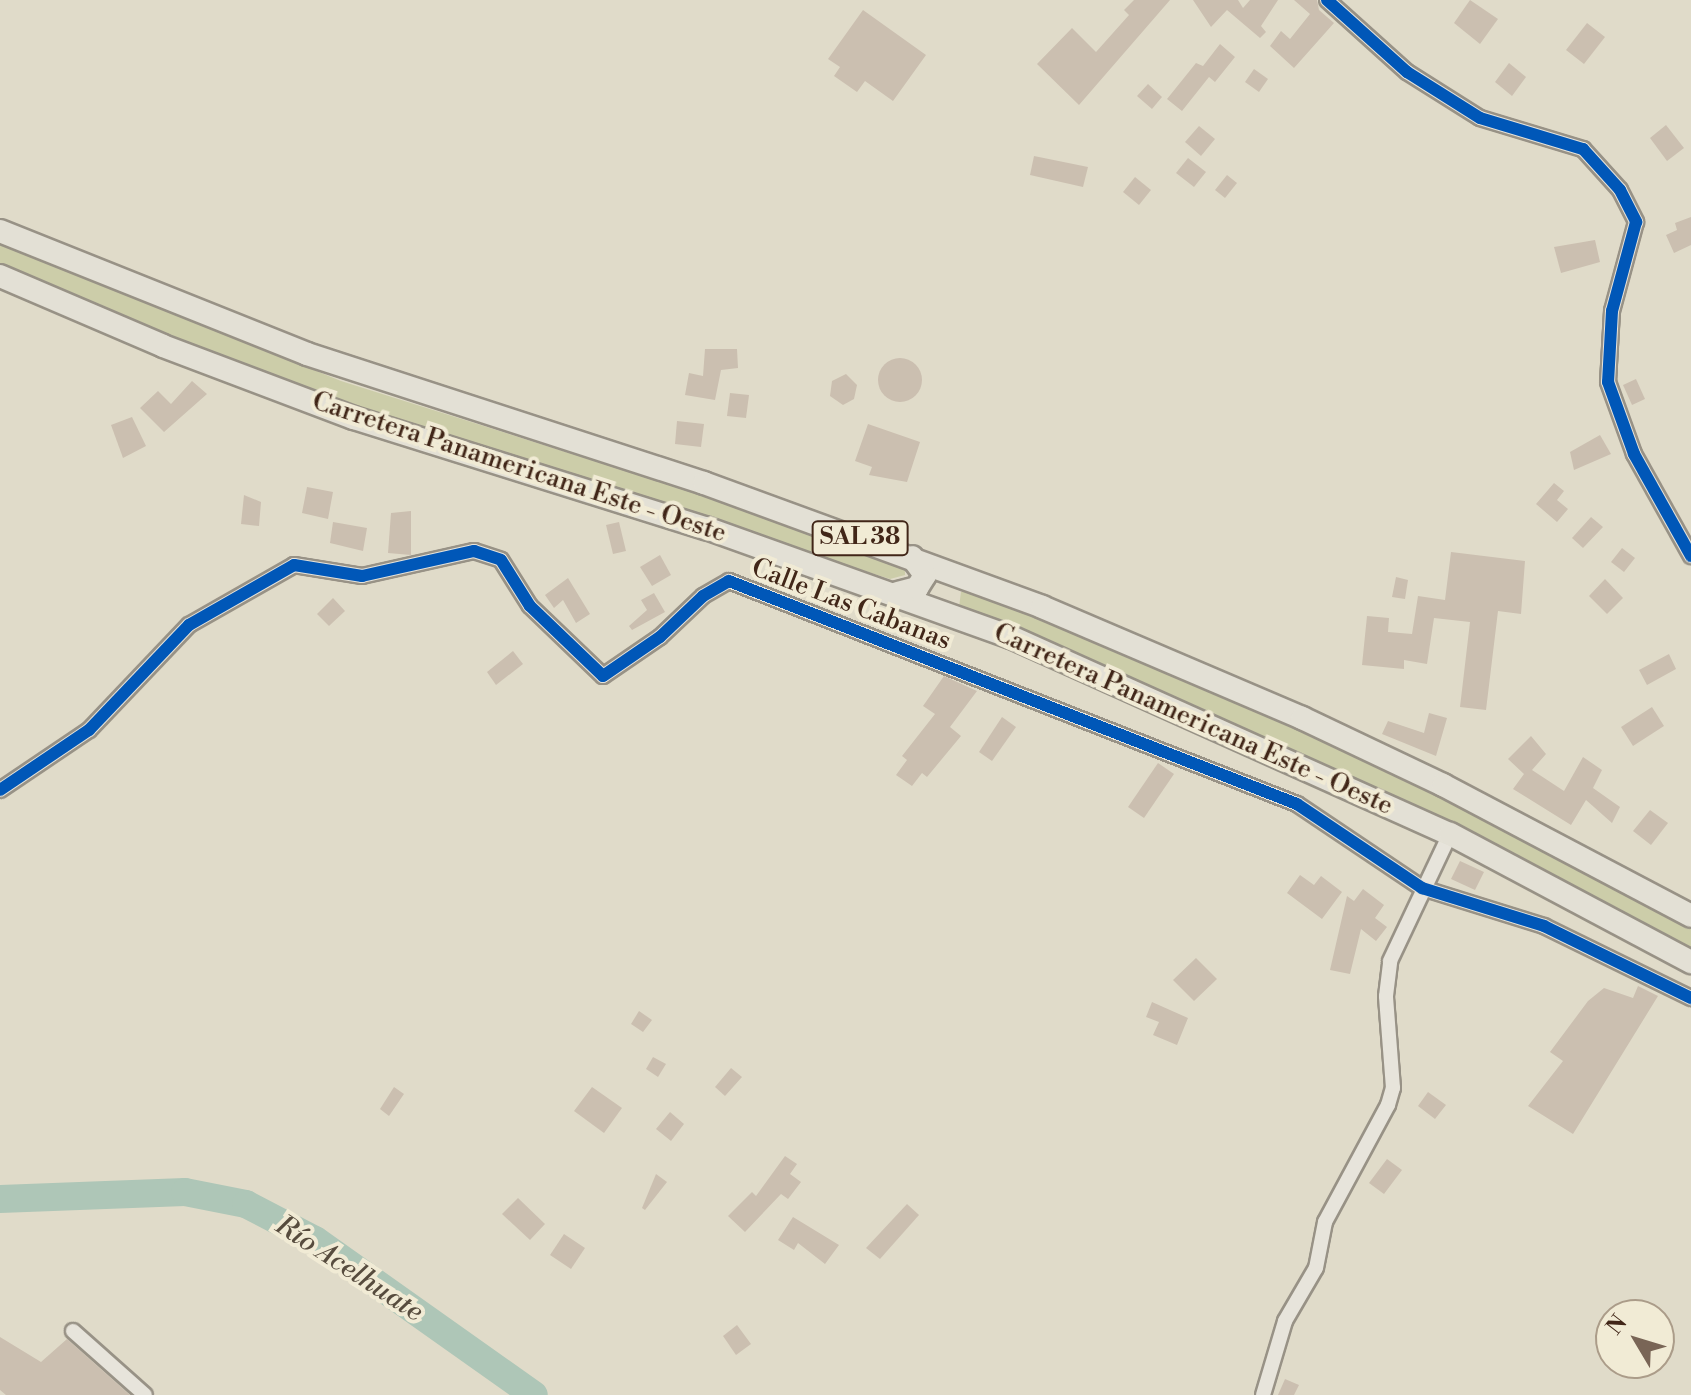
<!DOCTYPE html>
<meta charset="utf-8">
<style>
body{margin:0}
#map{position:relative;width:1691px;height:1395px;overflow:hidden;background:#e0dbc9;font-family:"Libre Bodoni",serif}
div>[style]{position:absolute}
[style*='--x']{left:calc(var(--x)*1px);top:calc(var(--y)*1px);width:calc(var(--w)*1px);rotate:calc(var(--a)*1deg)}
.green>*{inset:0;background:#cccda9}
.river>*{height:28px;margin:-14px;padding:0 14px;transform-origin:14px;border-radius:14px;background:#aec6b7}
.building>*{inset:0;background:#cbbfb0}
.round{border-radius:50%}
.roads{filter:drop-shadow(2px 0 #989286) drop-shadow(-2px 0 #989286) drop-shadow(0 2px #989286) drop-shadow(0 -2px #989286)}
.minor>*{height:14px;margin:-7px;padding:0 7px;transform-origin:7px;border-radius:7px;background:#e7e4db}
.trunk>*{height:22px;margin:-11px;padding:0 11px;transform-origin:11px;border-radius:11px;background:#e3e0d5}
.cycleway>*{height:12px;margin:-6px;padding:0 6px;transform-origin:6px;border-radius:6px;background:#0057b8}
span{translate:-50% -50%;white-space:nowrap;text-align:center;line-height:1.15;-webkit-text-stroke:8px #f1ebd5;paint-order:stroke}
.shield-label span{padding:2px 6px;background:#f1ebd5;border:2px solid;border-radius:6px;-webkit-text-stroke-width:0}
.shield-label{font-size:24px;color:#412618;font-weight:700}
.street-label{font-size:26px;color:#412618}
.water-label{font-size:28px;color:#574c3e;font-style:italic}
.north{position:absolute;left:1595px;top:1299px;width:80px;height:80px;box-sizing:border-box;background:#f1ebd5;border:2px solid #ab9c89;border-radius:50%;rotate:308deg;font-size:22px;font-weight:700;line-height:32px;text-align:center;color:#412618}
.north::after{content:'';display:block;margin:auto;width:28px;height:36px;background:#796556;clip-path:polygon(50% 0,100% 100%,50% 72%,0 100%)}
</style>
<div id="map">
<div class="green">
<i style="clip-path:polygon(0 242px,341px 381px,778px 519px,905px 567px,905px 575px,890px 579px,367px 411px,184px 343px,0 265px)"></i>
<i style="clip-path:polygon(972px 589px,1212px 690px,1445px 798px,1691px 925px,1691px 953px,1502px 850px,1128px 676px,959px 607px,961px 592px)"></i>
</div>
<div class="river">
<i style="--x:0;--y:1199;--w:185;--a:-2.2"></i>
<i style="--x:185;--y:1192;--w:62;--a:11.1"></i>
<i style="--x:246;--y:1204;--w:78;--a:27.6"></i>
<i style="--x:315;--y:1240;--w:268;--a:35.3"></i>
</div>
<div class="building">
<i style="clip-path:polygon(1134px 0,1170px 0,1079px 105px,1037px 64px,1072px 28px,1096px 52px,1129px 15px,1124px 10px)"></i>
<i style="clip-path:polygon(1193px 0,1238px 0,1243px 8px,1250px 0,1278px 0,1261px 26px,1266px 32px,1260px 38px,1227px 10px,1211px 27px)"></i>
<i style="clip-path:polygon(1294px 0,1317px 0,1319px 10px,1334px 23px,1294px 68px,1270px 46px,1281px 31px,1290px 39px,1310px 14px)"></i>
<i style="clip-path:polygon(1470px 0,1498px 19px,1480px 44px,1454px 23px)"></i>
<i style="clip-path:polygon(863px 10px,926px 55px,893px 101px,865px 81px,857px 92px,834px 76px,840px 67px,828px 59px)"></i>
<i style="clip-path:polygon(1587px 23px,1605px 37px,1584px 64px,1566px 50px)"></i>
<i style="clip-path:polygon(1220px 44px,1235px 57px,1215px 82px,1209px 77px,1182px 111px,1167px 99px,1196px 63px,1203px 66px)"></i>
<i style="clip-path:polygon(1509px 63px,1526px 77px,1512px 96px,1495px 82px)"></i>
<i style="clip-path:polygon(1254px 69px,1268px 79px,1259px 92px,1245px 82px)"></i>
<i style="clip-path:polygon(1148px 84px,1162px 97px,1152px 109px,1137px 96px)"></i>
<i style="clip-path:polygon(1666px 125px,1684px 148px,1667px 161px,1650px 138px)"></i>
<i style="clip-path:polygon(1199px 126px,1215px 139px,1201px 156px,1185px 142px)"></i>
<i style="clip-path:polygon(1034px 156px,1088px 167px,1083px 187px,1030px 175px)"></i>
<i style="clip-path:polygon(1188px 158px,1206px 172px,1194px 187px,1176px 173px)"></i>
<i style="clip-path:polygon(1227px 175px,1237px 183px,1225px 198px,1215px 190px)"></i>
<i style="clip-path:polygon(1135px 177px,1151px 190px,1139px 205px,1123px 192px)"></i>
<i style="clip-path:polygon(1691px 217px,1691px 245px,1674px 253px,1666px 235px,1677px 230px,1675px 223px)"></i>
<i style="clip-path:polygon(1595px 240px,1600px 262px,1561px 273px,1554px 247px)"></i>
<i style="clip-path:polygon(705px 349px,737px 349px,738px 368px,721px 370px,715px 400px,685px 395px,689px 373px,703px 376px)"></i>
<i class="round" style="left:878px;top:358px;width:44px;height:44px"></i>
<i style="clip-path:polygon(846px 374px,857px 385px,854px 399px,843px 405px,830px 396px,832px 381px)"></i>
<i style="clip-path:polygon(1636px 379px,1645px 399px,1632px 405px,1623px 385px)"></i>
<i style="clip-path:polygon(192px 381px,207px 394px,164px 432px,140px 408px,158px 391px,171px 404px)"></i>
<i style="clip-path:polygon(730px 393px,749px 395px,746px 418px,727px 416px)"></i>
<i style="clip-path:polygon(132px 417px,146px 446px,123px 458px,111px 425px)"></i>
<i style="clip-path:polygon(677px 421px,704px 424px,701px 447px,675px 444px)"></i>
<i style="clip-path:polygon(868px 424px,920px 442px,907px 482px,869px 475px,872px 467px,855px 461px)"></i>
<i style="clip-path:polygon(1600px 435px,1611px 454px,1574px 470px,1570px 452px)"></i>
<i style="clip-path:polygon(1554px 483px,1564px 491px,1557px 500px,1568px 509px,1557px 522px,1536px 504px)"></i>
<i style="clip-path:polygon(307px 487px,333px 492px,328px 519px,302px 513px)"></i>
<i style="clip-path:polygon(244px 495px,261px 502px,259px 526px,241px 524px)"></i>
<i style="clip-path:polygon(411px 511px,411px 555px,388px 553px,391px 513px)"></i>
<i style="clip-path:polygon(1591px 517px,1603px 527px,1583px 548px,1572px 538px)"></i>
<i style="clip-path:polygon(333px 522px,367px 528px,363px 551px,330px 543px)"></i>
<i style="clip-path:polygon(619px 522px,626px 551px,613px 554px,606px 525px)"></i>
<i style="clip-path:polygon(1622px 548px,1635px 558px,1624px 572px,1611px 562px)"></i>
<i style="clip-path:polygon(1451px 552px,1525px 561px,1521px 614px,1498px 611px,1486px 710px,1460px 707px,1470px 622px,1434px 618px,1427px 664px,1404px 660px,1404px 669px,1362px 665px,1367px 616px,1389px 618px,1388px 632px,1412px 634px,1418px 596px,1445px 600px)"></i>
<i style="clip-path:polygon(660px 555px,671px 575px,652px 586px,640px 567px)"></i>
<i style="clip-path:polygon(1396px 577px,1408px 580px,1405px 599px,1392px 597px)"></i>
<i style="clip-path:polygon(568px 578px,590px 614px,576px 623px,563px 600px,554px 608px,545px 595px)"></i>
<i style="clip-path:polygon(1605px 579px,1623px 598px,1607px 614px,1589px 596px)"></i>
<i style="clip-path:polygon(654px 593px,665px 612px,632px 630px,629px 626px,647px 610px,641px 600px)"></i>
<i style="clip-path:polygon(333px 598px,345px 611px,329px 626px,317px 614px)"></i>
<i style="clip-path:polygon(513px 651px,523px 664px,496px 685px,487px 672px)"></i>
<i style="clip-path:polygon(1669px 654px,1676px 669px,1647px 685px,1639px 670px)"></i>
<i style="clip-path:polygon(944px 676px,977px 691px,950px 727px,961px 736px,927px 777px,922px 773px,912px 786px,896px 775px,907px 760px,902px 756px,935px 714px,923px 706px)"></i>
<i style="clip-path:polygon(1652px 707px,1664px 726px,1633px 746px,1621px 727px)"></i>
<i style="clip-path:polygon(1429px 713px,1447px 718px,1436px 756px,1382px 734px,1388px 721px,1424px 733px)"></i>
<i style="clip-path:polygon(1002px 717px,1016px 727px,992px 761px,979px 752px)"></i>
<i style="clip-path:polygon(1531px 736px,1546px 754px,1532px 770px,1564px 791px,1583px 757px,1602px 770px,1593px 788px,1620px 807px,1612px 823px,1586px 800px,1571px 825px,1513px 789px,1524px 774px,1508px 759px)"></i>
<i style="clip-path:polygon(1158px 763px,1174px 774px,1144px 818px,1128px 807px)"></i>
<i style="clip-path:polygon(1650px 810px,1668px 823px,1651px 845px,1633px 831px)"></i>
<i style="clip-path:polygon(1460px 861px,1484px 872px,1475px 890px,1451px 879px)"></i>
<i style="clip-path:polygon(1300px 875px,1314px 885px,1321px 876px,1342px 892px,1322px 919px,1287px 893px)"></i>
<i style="clip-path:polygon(1363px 889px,1384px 905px,1375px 918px,1387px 927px,1376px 941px,1361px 929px,1350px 974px,1330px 970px,1347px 896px,1354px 901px)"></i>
<i style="clip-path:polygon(1196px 958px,1217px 979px,1194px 1001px,1173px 980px)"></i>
<i style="clip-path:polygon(1638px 986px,1658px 996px,1573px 1134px,1528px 1106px,1563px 1061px,1550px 1052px,1588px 1001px,1604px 988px,1633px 998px)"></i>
<i style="clip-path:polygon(1152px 1002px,1188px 1018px,1177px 1045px,1153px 1035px,1159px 1022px,1146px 1017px)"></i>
<i style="clip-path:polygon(639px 1011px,652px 1020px,643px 1032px,631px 1024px)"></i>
<i style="clip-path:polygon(653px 1057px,666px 1064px,658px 1077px,646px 1069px)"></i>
<i style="clip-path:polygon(731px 1068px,742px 1077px,725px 1096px,715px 1087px)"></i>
<i style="clip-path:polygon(394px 1087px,404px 1094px,389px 1116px,380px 1109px)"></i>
<i style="clip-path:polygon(592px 1087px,622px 1108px,604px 1133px,574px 1111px)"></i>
<i style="clip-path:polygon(1428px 1092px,1446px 1105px,1435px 1119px,1418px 1106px)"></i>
<i style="clip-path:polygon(670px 1112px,684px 1124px,671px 1141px,656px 1129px)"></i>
<i style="clip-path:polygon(785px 1156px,797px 1164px,790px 1174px,801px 1182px,788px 1199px,781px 1194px,745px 1232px,728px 1216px,752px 1192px,756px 1196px)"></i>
<i style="clip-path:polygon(1387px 1159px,1402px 1170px,1384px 1194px,1369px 1183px)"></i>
<i style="clip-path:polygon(656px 1174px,667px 1182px,645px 1210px,642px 1208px)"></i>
<i style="clip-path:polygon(518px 1198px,545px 1224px,530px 1240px,502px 1214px)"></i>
<i style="clip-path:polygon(907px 1204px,919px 1215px,880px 1259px,866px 1248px)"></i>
<i style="clip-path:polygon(793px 1217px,839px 1245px,825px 1264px,798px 1243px,794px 1250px,778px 1240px)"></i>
<i style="clip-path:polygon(564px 1234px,585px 1248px,571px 1269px,550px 1255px)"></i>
<i style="clip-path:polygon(737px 1325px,751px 1344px,736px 1355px,723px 1336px)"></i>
<i style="clip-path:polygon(0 1337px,41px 1362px,67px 1339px,130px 1395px,6px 1395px,0 1390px)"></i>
<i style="clip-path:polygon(1285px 1379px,1299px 1385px,1294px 1395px,1278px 1395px)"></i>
</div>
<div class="roads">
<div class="minor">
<i style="--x:1327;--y:0;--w:108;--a:42"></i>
<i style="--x:1407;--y:72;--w:86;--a:32.2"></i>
<i style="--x:1480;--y:118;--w:108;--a:16.8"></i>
<i style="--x:1583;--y:149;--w:55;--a:47.9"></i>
<i style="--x:1620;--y:190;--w:36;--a:63"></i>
<i style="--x:1636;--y:222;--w:92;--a:105.1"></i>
<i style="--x:1612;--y:311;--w:71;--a:93.2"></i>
<i style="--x:1608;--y:382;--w:77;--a:70.1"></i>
<i style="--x:1634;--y:454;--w:117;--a:60.8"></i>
<i style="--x:0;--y:790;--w:107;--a:-34"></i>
<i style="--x:89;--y:730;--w:145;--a:-46.4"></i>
<i style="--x:189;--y:625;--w:121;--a:-29.7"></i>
<i style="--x:294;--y:565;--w:69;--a:9.2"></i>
<i style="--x:362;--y:576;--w:115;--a:-12.6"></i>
<i style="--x:474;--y:551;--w:28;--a:18"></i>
<i style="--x:501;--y:560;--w:54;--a:57.8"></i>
<i style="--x:530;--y:606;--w:101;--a:43.8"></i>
<i style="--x:603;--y:676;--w:69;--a:-34.4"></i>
<i style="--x:660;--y:637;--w:59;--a:-43.6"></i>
<i style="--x:703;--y:596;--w:30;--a:-30"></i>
<i style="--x:729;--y:581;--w:610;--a:21.44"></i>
<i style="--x:1297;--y:804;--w:151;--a:33.9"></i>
<i style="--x:1422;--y:888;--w:128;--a:17.3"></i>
<i style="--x:1544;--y:926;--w:164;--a:26.1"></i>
<i style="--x:73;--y:1331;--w:96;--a:41.6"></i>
<i style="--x:1263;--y:1395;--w:77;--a:-73.4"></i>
<i style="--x:1285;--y:1321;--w:61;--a:-59.7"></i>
<i style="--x:1316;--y:1268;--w:47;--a:-78.9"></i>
<i style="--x:1325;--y:1222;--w:133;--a:-61.7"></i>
<i style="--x:1388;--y:1105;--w:18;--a:-74"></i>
<i style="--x:1393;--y:1088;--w:92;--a:-94.4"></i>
<i style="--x:1386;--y:996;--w:35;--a:-83"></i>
<i style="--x:1390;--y:961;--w:140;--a:-64.7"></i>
</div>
<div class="trunk">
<i style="--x:0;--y:231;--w:331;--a:21.8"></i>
<i style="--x:307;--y:354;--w:417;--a:18"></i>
<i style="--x:704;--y:483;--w:360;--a:20.1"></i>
<i style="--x:1042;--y:607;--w:283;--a:23.1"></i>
<i style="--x:1302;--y:718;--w:156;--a:25.4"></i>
<i style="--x:1443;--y:785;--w:280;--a:27.8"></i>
<i style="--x:0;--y:276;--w:177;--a:23.2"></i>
<i style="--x:163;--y:346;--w:204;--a:20.7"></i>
<i style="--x:354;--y:418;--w:369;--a:17.4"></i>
<i style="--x:706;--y:528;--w:324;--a:19.7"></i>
<i style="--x:1011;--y:637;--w:481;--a:24.2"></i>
<i style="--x:1450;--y:834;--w:273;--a:28"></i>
<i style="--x:898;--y:593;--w:20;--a:-15"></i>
<i style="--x:917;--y:588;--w:15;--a:-58"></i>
<i style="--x:925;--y:575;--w:22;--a:-126"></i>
</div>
</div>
<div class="cycleway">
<i style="--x:1327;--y:0;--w:108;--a:42"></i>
<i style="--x:1407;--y:72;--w:86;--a:32.2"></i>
<i style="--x:1480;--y:118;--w:108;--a:16.8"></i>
<i style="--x:1583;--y:149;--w:55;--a:47.9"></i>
<i style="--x:1620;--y:190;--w:36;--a:63"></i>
<i style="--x:1636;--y:222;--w:92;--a:105.1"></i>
<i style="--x:1612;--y:311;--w:71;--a:93.2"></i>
<i style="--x:1608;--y:382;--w:77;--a:70.1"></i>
<i style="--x:1634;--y:454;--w:117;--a:60.8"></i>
<i style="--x:0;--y:790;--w:107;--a:-34"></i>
<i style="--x:89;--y:730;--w:145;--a:-46.4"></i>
<i style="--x:189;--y:625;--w:121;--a:-29.7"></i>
<i style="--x:294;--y:565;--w:69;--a:9.2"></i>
<i style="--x:362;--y:576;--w:115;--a:-12.6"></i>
<i style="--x:474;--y:551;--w:28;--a:18"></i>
<i style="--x:501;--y:560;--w:54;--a:57.8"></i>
<i style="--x:530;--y:606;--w:101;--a:43.8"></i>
<i style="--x:603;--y:676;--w:69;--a:-34.4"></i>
<i style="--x:660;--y:637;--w:59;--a:-43.6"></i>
<i style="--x:703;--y:596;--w:30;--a:-30"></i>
<i style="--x:729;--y:581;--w:610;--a:21.44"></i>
<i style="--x:1297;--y:804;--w:151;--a:33.9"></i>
<i style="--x:1422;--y:888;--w:128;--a:17.3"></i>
<i style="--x:1544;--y:926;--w:164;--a:26.1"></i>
</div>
<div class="shield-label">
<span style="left:860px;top:538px">SAL 38</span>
</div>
<div class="street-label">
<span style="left:519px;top:468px;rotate:18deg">Carretera Panamericana Este - Oeste</span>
<span style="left:851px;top:605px;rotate:21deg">Calle Las Cabanas</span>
<span style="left:1193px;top:720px;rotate:24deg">Carretera Panamericana Este - Oeste</span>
</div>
<div class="water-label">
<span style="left:349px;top:1269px;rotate:33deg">Río Acelhuate</span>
</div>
<div class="north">N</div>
</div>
